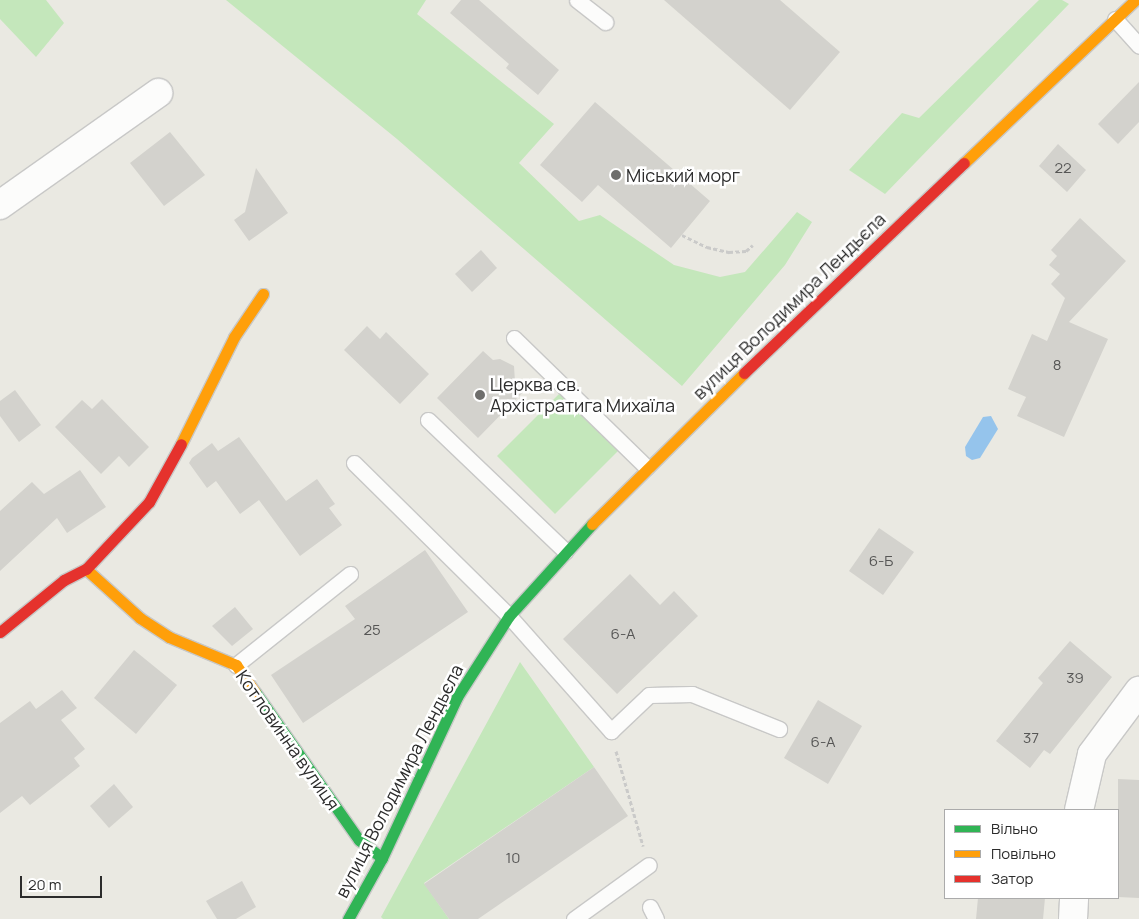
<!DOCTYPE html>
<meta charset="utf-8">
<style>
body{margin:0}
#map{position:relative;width:1139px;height:919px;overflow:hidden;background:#eae9e2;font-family:Manrope,sans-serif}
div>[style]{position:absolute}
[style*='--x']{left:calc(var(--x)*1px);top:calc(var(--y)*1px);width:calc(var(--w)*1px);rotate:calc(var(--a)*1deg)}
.green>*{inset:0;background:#c4e7bb}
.water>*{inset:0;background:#95c4ec}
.building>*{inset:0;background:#d3d2cd}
.path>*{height:3px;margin-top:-1.5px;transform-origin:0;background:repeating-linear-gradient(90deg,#cacac9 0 4px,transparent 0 6.5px)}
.roads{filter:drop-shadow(1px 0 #c8c8c7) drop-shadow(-1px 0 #c8c8c7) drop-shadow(0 1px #c8c8c7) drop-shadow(0 -1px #c8c8c7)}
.lane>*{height:15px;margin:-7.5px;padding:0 7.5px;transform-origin:7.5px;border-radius:7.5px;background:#fcfcfb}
.street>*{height:28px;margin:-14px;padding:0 14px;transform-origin:14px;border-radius:14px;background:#fcfcfb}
.fast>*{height:11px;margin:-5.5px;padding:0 5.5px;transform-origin:5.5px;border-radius:5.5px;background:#30b455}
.slow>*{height:11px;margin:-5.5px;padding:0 5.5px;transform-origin:5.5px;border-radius:5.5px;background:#ff9f0a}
.jam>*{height:11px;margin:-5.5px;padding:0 5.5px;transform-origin:5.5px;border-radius:5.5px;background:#e5322d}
.dots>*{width:14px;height:14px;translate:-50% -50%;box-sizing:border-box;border:2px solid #fff;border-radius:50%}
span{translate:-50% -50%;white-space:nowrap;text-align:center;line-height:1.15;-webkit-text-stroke:5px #fff;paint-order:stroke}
.number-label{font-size:15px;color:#565655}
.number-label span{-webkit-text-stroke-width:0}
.poi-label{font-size:18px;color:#2c2c2c}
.left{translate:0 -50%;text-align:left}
.street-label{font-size:18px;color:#2c2c2c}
.legend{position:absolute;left:944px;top:809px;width:175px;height:90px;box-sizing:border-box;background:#fff;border:1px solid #ababab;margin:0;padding:6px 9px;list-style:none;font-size:15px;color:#2c2c2c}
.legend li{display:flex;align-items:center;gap:10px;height:25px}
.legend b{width:25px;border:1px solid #ababab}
.scale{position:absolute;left:20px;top:876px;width:82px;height:22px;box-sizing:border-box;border:2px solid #2c2c2c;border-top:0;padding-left:6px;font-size:15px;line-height:18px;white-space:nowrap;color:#2c2c2c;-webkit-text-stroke:4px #fff;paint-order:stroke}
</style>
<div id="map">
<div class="green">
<i style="clip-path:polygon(0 0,46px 0,64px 23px,36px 57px,0 19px)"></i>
<i style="clip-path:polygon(226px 0,426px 0,417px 14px,554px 124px,519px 163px,579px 221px,600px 215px,674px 265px,720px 277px,745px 272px,797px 212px,812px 222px,785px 265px,682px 386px,397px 139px)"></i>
<i style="clip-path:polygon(1039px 0,1062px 0,1069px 4px,885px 194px,849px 170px,902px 113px,919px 118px)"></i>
<i style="clip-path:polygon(562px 391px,620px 449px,555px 514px,497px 456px)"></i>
<i style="clip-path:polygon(520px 662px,594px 767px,424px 883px,449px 919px,383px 919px,381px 917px)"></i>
</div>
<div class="water">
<i style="clip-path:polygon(991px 416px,998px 429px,980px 458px,972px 460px,966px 456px,965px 447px,983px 417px)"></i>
</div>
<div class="building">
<i style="clip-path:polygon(461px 0,479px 0,559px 70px,538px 95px,506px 68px,509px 64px,450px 13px)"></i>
<i style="clip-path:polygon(664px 0,780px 0,840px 52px,790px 110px)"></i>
<i style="clip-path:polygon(1139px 82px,1139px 122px,1118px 144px,1098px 124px)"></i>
<i style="clip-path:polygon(595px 102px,710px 201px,671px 248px,598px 185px,582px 202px,540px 165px)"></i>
<i style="clip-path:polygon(170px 132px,205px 175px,164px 206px,130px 163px)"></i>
<i style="clip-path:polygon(1058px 144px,1086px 170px,1067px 192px,1039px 166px)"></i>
<i style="clip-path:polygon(256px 168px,288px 213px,249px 241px,234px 220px,245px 212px)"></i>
<i style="clip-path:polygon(1080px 218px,1126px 261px,1069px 322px,1108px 339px,1064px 437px,1017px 416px,1026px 397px,1008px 389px,1032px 334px,1047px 341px,1065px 298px,1051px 284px,1060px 274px,1049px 265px,1057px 256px,1051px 250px)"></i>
<i style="clip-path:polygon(481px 250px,497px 268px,472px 292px,455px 274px)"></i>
<i style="clip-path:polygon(367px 326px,380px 339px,386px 332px,429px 374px,400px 404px,344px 350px)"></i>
<i style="clip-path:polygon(483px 351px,493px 360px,500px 359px,514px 366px,515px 382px,524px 391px,478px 438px,437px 398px)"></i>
<i style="clip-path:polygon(15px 390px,41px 425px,19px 442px,0 416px,0 401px)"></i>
<i style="clip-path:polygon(102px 399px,149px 447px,129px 467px,119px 456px,101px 474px,55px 427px,82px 400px,92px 409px)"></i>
<i style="clip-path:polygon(239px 437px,286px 501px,317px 479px,335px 504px,329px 508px,342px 525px,300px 556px,259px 500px,240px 514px,216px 481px,207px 488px,189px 463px,192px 458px,212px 443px,218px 451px)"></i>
<i style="clip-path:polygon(80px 470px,106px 507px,67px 533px,57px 518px,0 571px,0 511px,32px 482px,44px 494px)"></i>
<i style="clip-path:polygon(879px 528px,914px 552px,883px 595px,849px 571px)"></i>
<i style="clip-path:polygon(425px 550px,468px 612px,303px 723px,271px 675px,355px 619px,345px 606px)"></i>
<i style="clip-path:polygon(630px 574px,660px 605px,674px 591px,698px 616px,617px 694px,563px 639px)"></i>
<i style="clip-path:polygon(235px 607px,253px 629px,232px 646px,212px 626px)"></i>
<i style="clip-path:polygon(1070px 641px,1112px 677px,1050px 754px,1044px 750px,1030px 768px,996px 741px,1043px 683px,1038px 678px)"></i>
<i style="clip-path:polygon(134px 650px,177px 685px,136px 734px,94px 698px)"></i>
<i style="clip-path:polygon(62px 690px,77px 708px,61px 720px,85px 749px,74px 758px,80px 766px,30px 805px,22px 796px,0 813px,0 723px,30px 701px,36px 709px)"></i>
<i style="clip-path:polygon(818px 700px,862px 726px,828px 784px,784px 758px)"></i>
<i style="clip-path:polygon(594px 767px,628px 816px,478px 919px,449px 919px,424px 884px)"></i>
<i style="clip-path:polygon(1118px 779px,1139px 780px,1139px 898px,1118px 897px)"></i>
<i style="clip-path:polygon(114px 784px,133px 807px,109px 828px,90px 806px)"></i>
<i style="clip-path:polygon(242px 881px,256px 907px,236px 919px,217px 919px,206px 901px)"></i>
<i style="clip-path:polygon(978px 898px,1045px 898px,1043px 919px,976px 919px)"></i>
</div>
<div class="path">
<i style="--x:682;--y:235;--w:28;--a:26"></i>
<i style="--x:707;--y:247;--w:23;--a:13"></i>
<i style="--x:729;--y:252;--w:17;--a:-3"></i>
<i style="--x:746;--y:251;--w:9;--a:-41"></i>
<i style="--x:616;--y:751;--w:99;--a:74.1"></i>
</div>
<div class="roads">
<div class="lane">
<i style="--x:577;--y:0;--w:36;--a:38"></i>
<i style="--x:1115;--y:19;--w:36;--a:48"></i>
<i style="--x:514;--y:338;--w:185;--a:44.3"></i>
<i style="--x:428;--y:420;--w:190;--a:43.7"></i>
<i style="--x:354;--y:463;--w:218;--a:44.6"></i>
<i style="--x:509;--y:616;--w:154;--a:48.4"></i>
<i style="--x:611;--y:731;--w:52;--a:-43.5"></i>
<i style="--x:649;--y:695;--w:43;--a:-1.3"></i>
<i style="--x:692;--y:694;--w:94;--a:21.9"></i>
<i style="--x:236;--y:665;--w:146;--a:-38.6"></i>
<i style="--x:650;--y:907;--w:13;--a:63"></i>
<i style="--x:574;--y:919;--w:92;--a:-35.8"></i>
</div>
<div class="street">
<i style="--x:0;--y:205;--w:194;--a:-35.3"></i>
<i style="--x:1079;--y:810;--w:57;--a:-76.9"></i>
<i style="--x:1092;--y:754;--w:79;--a:-53.3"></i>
<i style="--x:1073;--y:919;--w:21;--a:-87"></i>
</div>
<div class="fast">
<i style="--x:255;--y:692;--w:181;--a:54.9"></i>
<i style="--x:359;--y:840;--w:29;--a:38"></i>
<i style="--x:348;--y:919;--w:70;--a:-60.9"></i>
<i style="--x:382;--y:858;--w:178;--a:-65"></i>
<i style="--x:457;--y:697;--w:96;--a:-57.3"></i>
<i style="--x:509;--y:616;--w:124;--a:-47.9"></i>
</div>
<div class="slow">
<i style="--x:964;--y:163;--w:236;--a:-43.6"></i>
<i style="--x:181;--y:444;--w:119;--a:-63.6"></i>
<i style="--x:234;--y:337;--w:52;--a:-56"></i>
<i style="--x:592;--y:524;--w:214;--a:-44.8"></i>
<i style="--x:86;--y:569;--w:73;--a:42.2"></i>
<i style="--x:140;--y:618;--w:35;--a:33"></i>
<i style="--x:169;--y:637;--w:73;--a:22.7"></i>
<i style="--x:236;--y:665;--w:33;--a:55"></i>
</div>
<div class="jam">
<i style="--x:744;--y:373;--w:304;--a:-43.7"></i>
<i style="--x:0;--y:632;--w:82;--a:-39.1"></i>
<i style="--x:64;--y:580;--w:25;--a:-27"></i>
<i style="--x:86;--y:569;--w:92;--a:-46.8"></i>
<i style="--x:149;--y:502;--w:66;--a:-61.1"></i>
</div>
</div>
<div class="dots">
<i style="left:616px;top:175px;background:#6e6e6c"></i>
<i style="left:480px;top:395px;background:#6e6e6c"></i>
</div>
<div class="number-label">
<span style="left:1063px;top:168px">22</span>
<span style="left:1057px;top:365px">8</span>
<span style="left:881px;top:561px">6-Б</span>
<span style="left:372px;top:630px">25</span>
<span style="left:623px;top:634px">6-А</span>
<span style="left:1075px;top:678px">39</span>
<span style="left:1031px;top:738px">37</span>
<span style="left:823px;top:742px">6-А</span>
<span style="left:513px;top:858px">10</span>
</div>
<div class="poi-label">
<span class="left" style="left:626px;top:175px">Міський морг</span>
<span class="left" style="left:490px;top:395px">Церква св.<br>Архістратига Михаїла</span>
</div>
<div class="street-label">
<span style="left:789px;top:306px;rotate:-44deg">вулиця Володимира Лендьєла</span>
<span style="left:288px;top:740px;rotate:55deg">Котловинна вулиця</span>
<span style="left:399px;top:781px;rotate:-63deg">вулиця Володимира Лендьєла</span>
</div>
<ul class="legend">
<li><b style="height:6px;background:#30b455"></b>Вільно</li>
<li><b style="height:6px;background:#ff9f0a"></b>Повільно</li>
<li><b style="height:6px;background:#e5322d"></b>Затор</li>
</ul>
<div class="scale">20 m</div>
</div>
